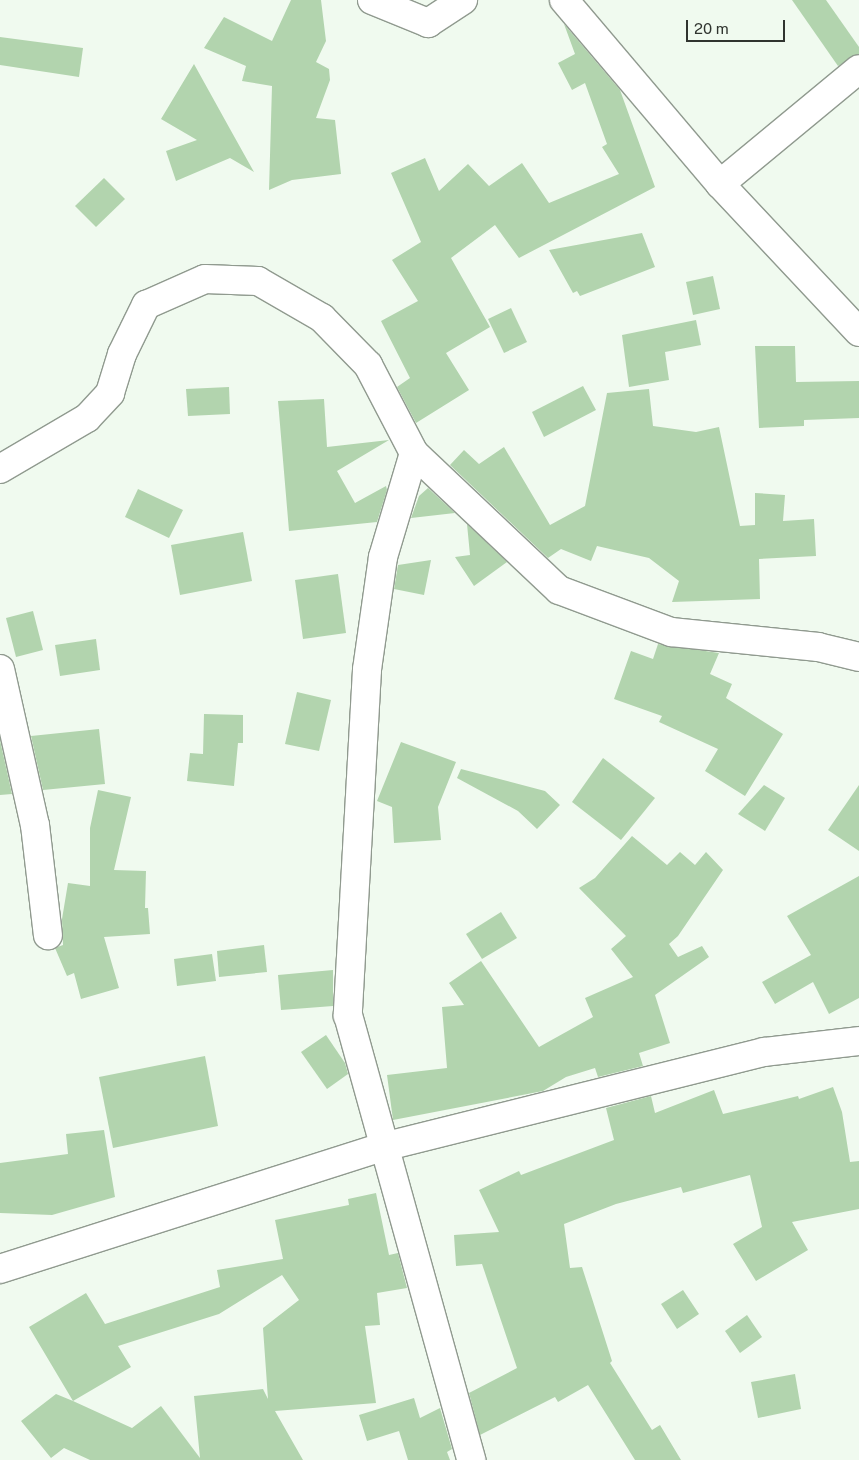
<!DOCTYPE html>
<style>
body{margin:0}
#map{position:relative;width:859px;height:1460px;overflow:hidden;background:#f0faef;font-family:"Public Sans",sans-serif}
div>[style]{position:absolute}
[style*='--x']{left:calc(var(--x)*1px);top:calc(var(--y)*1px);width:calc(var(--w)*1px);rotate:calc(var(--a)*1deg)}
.building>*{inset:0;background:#b2d4ae}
.roads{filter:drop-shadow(1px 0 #909a8f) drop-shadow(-1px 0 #909a8f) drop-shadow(0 1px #909a8f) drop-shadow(0 -1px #909a8f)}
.minor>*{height:28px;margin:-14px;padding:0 14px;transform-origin:14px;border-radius:14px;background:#fff}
span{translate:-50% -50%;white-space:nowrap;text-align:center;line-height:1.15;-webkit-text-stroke:5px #f0faef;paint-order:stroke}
.scale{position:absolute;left:686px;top:20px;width:99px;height:22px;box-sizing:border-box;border:2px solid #30342f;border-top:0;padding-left:6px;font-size:15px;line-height:18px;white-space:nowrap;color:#30342f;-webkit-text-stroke:4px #f0faef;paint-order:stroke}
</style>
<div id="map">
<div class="building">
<i style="clip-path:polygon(291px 0,321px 0,326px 41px,316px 62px,329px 69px,330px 80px,316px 118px,335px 120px,341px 174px,292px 180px,269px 190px,272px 86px,242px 81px,246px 66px,204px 48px,224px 17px,272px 41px)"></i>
<i style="clip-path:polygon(792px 0,826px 0,859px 47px,859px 54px,838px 66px)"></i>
<i style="clip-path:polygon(564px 24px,620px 90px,655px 187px,519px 258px,495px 225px,451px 258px,490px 327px,446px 353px,469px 390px,416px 423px,397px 387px,410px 378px,381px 321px,418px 301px,392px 260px,421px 242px,391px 173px,425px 158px,439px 191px,468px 164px,489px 186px,522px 163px,549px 203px,619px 174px,602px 147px,607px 144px,585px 83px,572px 90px,558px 63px,575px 54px)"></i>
<i style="clip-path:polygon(0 37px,83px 48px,79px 77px,0 65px)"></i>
<i style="clip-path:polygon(194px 64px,230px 129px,254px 172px,230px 158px,176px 181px,166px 151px,197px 140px,161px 119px)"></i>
<i style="clip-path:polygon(104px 178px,125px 199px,96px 227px,75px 206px)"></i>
<i style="clip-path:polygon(642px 233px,655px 267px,580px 296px,577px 291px,573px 293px,549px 250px)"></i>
<i style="clip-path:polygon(713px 276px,720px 309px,693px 315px,686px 282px)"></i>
<i style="clip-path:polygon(511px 308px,527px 342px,504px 353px,488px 319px)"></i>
<i style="clip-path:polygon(696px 320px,701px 345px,665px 352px,669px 380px,629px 387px,622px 335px)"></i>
<i style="clip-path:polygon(755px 346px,795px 346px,796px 382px,859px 381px,859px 418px,804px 420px,804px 426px,759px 428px)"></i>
<i style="clip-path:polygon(583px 386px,596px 410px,544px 437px,532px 412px)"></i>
<i style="clip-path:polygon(229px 387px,230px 414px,188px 416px,186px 389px)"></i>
<i style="clip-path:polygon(649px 389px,653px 426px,696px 432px,719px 427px,740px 526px,755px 525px,755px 493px,785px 495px,783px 521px,814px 519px,816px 556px,759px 559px,760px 599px,672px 602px,679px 581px,649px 558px,597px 546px,591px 561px,561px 549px,548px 558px,450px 465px,464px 450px,479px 464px,504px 447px,550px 525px,585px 506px,607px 393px)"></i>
<i style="clip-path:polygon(324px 399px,327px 447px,389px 440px,337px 471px,355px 503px,386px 486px,387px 490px,377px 522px,289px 531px,278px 401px)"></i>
<i style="clip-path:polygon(428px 488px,455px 513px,411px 518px,419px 496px)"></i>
<i style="clip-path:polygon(138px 489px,183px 510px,169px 538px,125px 517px)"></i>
<i style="clip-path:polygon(467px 524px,507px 562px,474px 586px,455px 557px,470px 555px)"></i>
<i style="clip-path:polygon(243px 532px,252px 581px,180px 595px,171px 545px)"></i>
<i style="clip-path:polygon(431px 560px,424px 595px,394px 589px,398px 565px)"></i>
<i style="clip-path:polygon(338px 574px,346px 633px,303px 639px,295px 580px)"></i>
<i style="clip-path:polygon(33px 611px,43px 650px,16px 657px,6px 618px)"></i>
<i style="clip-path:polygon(96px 639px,100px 670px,60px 676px,55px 645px)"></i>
<i style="clip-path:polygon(658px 644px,719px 653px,710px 674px,732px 684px,726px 698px,783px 734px,745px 796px,705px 771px,718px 749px,659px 722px,662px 716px,614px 699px,631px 651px,653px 659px)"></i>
<i style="clip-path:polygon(297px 692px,331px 700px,319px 751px,285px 744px)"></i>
<i style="clip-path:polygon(204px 714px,243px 715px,243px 743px,238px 743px,234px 786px,187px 781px,190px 753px,203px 754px)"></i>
<i style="clip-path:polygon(99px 729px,105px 784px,43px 790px,31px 736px)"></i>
<i style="clip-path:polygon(0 740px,12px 794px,0 795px)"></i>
<i style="clip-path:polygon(401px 742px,456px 762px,438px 807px,441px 840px,394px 843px,392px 807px,377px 801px)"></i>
<i style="clip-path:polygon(603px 758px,655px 798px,621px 840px,572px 802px)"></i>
<i style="clip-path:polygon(461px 769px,545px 791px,560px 805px,537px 829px,518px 811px,457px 778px)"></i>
<i style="clip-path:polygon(764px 785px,785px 798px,765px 831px,738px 814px)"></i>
<i style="clip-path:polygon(859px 785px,859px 851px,828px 830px)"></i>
<i style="clip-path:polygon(98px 790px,131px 797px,114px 870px,146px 871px,145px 908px,148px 908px,150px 934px,104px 937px,119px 988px,81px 999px,74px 973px,67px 976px,55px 948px,63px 945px,62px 919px,68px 883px,90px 886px,90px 828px)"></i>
<i style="clip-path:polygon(632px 836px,667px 865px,680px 852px,695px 865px,706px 852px,723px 870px,678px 936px,669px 944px,678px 957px,702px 946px,709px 957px,655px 995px,670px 1043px,639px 1053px,643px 1066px,598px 1077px,595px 1068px,566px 1077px,543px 1091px,393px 1120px,387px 1075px,447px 1068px,442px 1007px,464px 1005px,449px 983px,481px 961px,539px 1047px,593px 1017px,585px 998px,633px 977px,611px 949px,626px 936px,579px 888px,595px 878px)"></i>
<i style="clip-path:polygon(859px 876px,859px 998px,829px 1014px,813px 982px,775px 1004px,762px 982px,811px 955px,787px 916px)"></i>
<i style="clip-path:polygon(501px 912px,517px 938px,482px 959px,466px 934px)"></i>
<i style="clip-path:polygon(264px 945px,267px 972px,219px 977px,217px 951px)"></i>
<i style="clip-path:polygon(212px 954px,216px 981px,177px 986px,174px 959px)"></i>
<i style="clip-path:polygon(333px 970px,333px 1006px,281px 1010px,278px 975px)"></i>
<i style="clip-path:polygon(326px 1035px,345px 1063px,348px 1074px,327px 1089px,301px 1052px)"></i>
<i style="clip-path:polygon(205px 1056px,218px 1126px,113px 1148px,99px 1077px)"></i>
<i style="clip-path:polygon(833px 1087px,842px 1112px,850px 1162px,859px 1161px,859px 1209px,792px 1222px,808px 1250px,756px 1281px,733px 1244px,762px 1227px,750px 1175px,683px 1193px,681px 1187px,616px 1204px,564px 1224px,570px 1268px,582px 1267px,612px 1361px,610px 1363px,652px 1430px,660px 1425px,681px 1460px,635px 1460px,588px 1385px,558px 1402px,555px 1397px,480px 1435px,469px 1393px,517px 1368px,482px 1264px,456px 1266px,454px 1235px,499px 1232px,479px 1190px,519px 1171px,521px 1175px,614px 1140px,606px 1108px,651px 1096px,655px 1113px,714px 1090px,723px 1114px,798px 1096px,799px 1099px)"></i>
<i style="clip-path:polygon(104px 1130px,115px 1197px,52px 1215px,0 1213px,0 1163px,68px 1154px,66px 1134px)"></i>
<i style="clip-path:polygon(evenodd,376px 1193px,389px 1255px,398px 1253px,407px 1288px,377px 1293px,380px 1325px,365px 1326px,376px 1403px,275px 1411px,303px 1460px,90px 1460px,64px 1448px,51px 1458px,21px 1421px,56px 1394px,73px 1401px,29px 1327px,86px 1293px,105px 1324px,220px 1287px,217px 1270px,283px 1259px,275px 1220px,349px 1205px,348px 1199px,376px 1193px,282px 1275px,299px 1300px,263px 1328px,268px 1399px,263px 1389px,194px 1396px,200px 1458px,161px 1406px,132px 1428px,73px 1401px,131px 1367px,118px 1346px,219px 1314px,282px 1275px)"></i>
<i style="clip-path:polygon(683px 1290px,699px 1314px,677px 1329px,661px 1304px)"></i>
<i style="clip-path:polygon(747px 1315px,762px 1337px,740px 1353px,725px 1331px)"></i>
<i style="clip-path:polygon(795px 1374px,801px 1409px,758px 1418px,751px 1382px)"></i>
<i style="clip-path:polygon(414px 1398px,420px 1418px,440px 1408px,452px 1449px,447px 1452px,450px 1460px,408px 1460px,399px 1431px,367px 1441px,359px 1415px)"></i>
</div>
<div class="roads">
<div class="minor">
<i style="--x:372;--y:0;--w:61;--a:22.3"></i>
<i style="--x:428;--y:23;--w:42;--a:-33.3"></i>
<i style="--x:564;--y:0;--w:241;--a:49.7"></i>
<i style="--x:720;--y:184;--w:203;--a:46.8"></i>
<i style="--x:720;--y:184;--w:180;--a:-39.6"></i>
<i style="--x:414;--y:453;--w:109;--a:106.6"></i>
<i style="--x:383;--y:557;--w:114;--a:98.1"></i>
<i style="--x:367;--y:670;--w:346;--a:93.2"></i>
<i style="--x:348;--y:1015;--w:462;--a:74.5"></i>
<i style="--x:0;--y:469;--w:101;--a:-30.4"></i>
<i style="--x:87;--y:418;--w:34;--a:-47"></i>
<i style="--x:110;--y:393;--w:41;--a:-72.9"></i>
<i style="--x:122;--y:354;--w:55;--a:-63.9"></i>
<i style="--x:146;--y:305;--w:64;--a:-23.8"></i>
<i style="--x:205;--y:279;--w:53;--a:2.2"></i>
<i style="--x:258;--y:281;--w:74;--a:30"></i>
<i style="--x:322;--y:318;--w:66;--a:45.6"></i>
<i style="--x:368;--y:365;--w:99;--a:62.4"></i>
<i style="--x:414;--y:453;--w:199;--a:43.4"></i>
<i style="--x:559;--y:590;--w:120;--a:20.6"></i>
<i style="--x:671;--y:632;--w:148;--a:5.8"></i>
<i style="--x:818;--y:647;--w:42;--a:13.7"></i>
<i style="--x:0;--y:669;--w:160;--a:77.4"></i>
<i style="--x:35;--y:825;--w:111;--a:83.3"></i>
<i style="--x:0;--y:1269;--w:402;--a:-17.7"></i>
<i style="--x:383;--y:1147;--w:393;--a:-14"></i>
<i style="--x:764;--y:1052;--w:96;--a:-6.6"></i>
</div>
</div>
<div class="scale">20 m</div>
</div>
